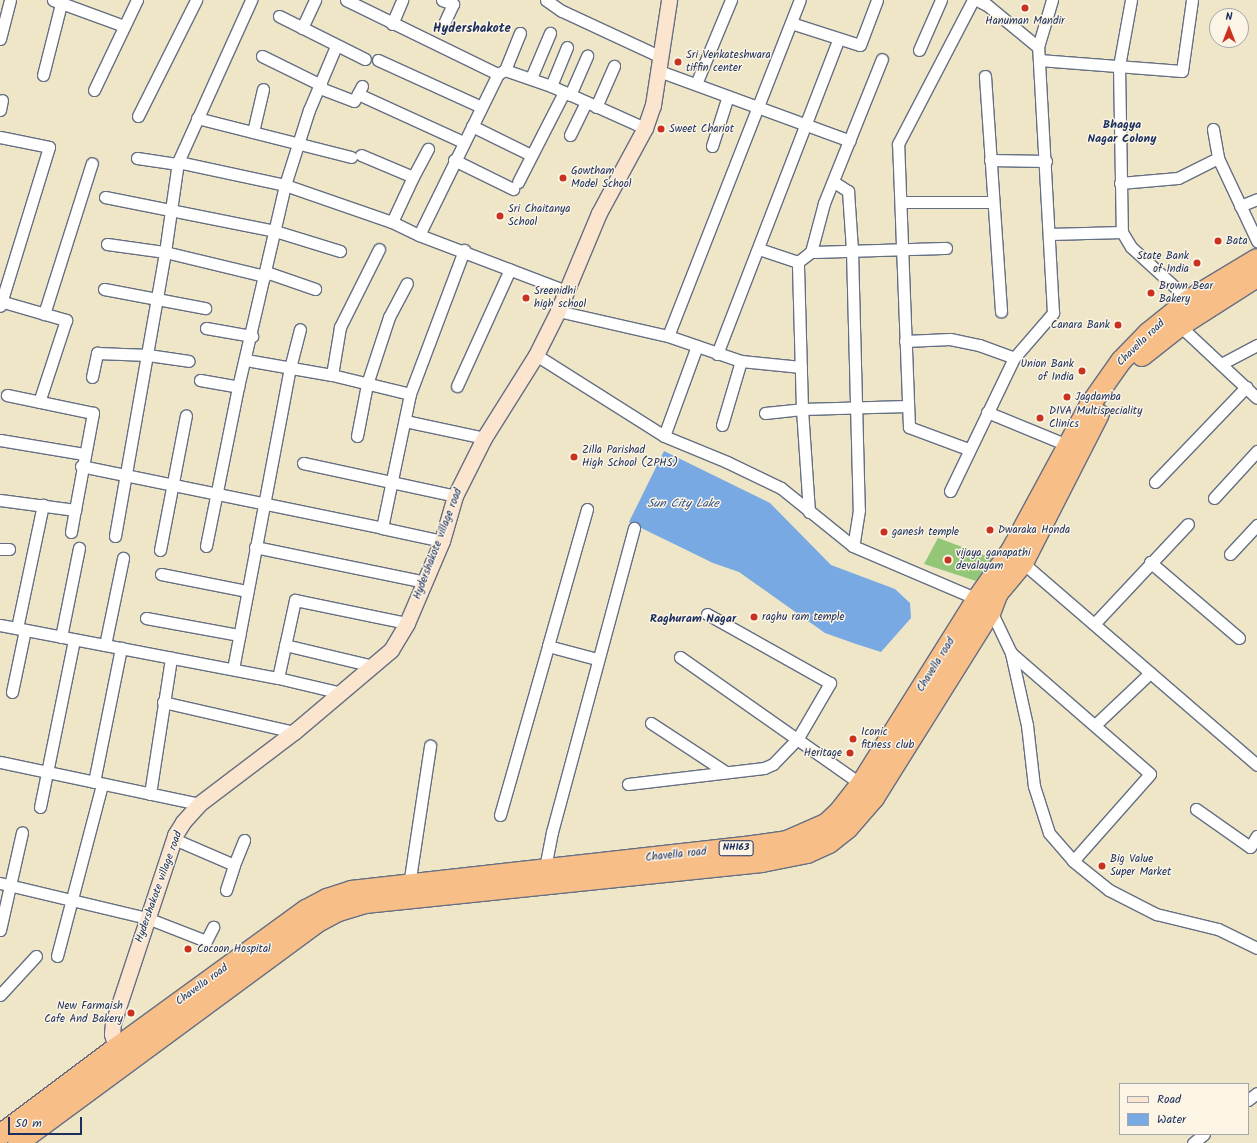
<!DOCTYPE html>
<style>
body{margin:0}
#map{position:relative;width:1257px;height:1143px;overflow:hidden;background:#eee6c7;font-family:Kalam,sans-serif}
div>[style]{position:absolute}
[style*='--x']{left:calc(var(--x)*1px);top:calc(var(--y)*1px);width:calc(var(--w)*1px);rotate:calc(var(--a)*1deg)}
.green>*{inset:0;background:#93c676}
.water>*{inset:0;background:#78a9e3}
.roads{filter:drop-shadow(1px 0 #656f83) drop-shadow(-1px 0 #656f83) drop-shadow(0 1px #656f83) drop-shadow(0 -1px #656f83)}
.street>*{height:11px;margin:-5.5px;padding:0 5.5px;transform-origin:5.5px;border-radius:5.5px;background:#fff}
.secondary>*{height:15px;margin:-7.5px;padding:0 7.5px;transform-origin:7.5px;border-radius:7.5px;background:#fce5cf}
.highway>*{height:20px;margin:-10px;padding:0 10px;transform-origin:10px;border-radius:10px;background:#f7be88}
.dots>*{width:11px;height:11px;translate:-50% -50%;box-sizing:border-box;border:2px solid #fcf5e5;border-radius:50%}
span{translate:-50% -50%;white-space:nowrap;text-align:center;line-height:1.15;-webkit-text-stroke:3px #fcf5e5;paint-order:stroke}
.shield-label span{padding:1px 3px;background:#fcf5e5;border:1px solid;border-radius:3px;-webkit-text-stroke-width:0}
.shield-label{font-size:10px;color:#1b2f5e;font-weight:700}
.poi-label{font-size:11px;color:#1b2f5e}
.left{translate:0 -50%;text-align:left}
.right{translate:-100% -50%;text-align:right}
.street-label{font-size:11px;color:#1b2f5e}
.neighbourhood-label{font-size:12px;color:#1b2f5e;font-weight:700}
.water-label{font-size:12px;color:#375486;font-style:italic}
.quarter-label{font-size:13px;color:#1b2f5e;font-weight:700}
.legend{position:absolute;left:1119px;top:1083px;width:130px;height:52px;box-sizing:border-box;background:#fcf5e5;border:1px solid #a2a6af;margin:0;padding:5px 7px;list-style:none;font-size:12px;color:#1b2f5e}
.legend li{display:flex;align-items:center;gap:8px;height:20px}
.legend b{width:20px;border:1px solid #a2a6af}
.north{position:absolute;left:1209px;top:8px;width:40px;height:40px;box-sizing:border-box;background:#fcf5e5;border:1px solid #a2a6af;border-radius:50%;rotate:0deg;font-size:11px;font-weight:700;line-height:16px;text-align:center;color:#1b2f5e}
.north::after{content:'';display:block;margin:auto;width:14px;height:18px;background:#c8321e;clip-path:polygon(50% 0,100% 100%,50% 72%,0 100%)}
.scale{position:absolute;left:8px;top:1117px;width:74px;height:18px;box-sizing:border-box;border:2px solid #1b2f5e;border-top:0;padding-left:5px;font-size:12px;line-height:14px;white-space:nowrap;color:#1b2f5e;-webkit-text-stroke:3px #fcf5e5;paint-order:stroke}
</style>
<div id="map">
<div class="green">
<i style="clip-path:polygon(938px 538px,992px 558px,976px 581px,924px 564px)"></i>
</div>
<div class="water">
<i style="clip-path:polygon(664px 451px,770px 503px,831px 565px,895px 589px,910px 603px,911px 618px,881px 652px,856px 644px,825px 633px,739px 572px,713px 563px,629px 522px)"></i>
</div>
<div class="roads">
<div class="street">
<i style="--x:53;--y:0;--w:76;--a:20.1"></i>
<i style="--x:346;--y:0;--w:169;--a:26"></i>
<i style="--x:442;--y:0;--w:12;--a:20"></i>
<i style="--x:453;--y:4;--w:19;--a:115"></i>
<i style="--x:546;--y:0;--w:19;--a:35"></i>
<i style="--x:562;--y:11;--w:109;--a:24.9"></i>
<i style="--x:977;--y:0;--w:11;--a:27"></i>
<i style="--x:987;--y:5;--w:66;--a:39.5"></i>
<i style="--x:1131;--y:0;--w:67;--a:100.3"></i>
<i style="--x:1119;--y:66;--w:166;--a:89"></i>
<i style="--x:1122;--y:232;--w:17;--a:59"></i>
<i style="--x:1131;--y:247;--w:79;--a:42.4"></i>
<i style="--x:279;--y:16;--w:96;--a:26.6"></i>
<i style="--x:791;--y:23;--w:72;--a:17.7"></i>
<i style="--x:860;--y:45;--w:48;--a:-69.3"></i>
<i style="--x:392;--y:24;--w:26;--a:-67"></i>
<i style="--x:302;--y:28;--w:31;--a:-65"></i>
<i style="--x:0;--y:39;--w:40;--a:-75.6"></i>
<i style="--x:919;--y:50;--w:55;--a:-66.3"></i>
<i style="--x:262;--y:56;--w:66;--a:26.2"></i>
<i style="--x:378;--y:60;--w:113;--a:24.5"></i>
<i style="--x:1039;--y:60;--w:143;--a:4.4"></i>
<i style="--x:1182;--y:71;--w:72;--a:-82"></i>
<i style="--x:505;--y:70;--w:49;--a:19.2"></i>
<i style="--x:551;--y:86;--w:103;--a:24.1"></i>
<i style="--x:659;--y:71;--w:203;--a:20.1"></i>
<i style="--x:43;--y:75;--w:77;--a:-75.8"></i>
<i style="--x:985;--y:76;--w:236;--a:86.1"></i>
<i style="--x:531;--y:78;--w:49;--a:-67.1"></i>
<i style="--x:696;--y:84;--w:91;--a:-67.4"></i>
<i style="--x:551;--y:86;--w:42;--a:-67.7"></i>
<i style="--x:320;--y:88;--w:36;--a:21"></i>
<i style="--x:354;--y:101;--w:17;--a:-62"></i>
<i style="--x:94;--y:90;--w:100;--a:-64.5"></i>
<i style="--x:358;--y:94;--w:115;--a:24.6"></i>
<i style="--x:570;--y:95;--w:43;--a:-66.4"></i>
<i style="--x:596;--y:107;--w:45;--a:-66.3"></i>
<i style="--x:0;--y:110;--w:10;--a:-79"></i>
<i style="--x:138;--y:116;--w:130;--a:-63.4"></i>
<i style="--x:197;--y:118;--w:159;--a:14.2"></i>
<i style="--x:472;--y:126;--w:66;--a:26.2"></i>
<i style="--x:1213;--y:129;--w:29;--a:80"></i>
<i style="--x:1218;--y:158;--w:92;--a:64.8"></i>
<i style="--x:253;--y:132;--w:44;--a:-76.9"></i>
<i style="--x:570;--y:135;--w:37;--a:-64"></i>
<i style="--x:0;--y:137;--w:50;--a:11.5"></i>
<i style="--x:49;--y:147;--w:166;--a:107.1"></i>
<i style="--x:712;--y:146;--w:52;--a:-72.3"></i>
<i style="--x:361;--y:155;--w:56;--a:22.9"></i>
<i style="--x:413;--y:177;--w:32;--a:-62"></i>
<i style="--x:137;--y:158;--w:40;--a:8.5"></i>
<i style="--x:454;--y:160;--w:66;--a:26.2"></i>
<i style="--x:990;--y:160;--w:56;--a:1"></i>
<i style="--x:178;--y:162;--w:109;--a:12.1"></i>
<i style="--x:285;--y:185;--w:113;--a:19.1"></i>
<i style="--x:392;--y:222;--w:30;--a:26"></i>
<i style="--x:419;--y:235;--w:155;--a:20.8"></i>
<i style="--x:518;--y:182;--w:101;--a:-62.9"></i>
<i style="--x:834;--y:182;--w:17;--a:33"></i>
<i style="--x:848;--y:191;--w:59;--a:86.1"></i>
<i style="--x:852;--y:250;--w:260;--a:88.5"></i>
<i style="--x:859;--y:510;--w:36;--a:99"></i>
<i style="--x:1120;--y:183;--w:58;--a:-4.9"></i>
<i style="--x:1178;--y:178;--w:45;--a:-26.6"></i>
<i style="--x:105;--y:197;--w:173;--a:11.3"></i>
<i style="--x:275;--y:231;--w:68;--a:17.1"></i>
<i style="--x:901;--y:202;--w:92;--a:0"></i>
<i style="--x:1240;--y:206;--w:18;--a:-22"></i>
<i style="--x:392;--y:222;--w:50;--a:-65"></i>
<i style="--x:1050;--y:234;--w:72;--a:-1.6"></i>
<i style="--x:419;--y:235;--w:179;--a:-63.9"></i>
<i style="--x:498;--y:74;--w:8;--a:-30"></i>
<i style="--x:505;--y:70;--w:40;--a:-68"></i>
<i style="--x:107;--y:244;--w:59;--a:7.9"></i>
<i style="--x:165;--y:252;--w:103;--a:13.5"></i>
<i style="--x:759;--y:249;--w:41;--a:18.4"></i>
<i style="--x:811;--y:252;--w:51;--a:-75.1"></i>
<i style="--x:824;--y:203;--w:155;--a:-68.1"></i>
<i style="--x:266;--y:272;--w:52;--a:19.1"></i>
<i style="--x:104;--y:289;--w:103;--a:10.7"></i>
<i style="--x:0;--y:301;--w:69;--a:16.1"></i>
<i style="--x:66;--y:320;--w:86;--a:108.2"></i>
<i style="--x:558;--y:311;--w:113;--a:12.8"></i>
<i style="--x:668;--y:336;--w:77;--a:18.9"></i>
<i style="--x:741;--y:361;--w:60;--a:5.7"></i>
<i style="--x:44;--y:314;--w:158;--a:-72.4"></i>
<i style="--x:1180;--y:326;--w:105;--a:43.1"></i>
<i style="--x:206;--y:328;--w:47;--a:9.9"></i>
<i style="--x:668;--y:336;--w:361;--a:-68.6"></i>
<i style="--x:905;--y:341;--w:45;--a:-2.5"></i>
<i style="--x:950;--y:339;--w:30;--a:12"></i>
<i style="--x:979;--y:345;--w:37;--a:20"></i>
<i style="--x:717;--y:354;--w:337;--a:-68.9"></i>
<i style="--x:536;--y:355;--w:151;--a:32.3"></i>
<i style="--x:664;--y:436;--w:68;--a:22.4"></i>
<i style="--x:727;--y:462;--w:60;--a:25.7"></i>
<i style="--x:781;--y:488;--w:92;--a:38.9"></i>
<i style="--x:853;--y:546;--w:135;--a:23.1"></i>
<i style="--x:246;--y:360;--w:87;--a:9.9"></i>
<i style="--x:332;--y:375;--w:80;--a:13.7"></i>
<i style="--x:1221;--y:364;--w:41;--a:-27.8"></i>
<i style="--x:332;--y:375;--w:49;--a:-80.5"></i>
<i style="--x:340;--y:327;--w:87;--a:-63.4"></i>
<i style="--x:92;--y:377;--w:25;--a:-78"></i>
<i style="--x:97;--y:353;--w:51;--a:2.2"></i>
<i style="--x:148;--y:355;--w:41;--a:8.3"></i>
<i style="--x:200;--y:380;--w:39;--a:10"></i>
<i style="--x:457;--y:386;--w:128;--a:-65.6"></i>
<i style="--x:987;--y:412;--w:87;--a:22.4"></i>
<i style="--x:765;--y:413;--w:37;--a:-6"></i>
<i style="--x:802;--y:409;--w:105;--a:-1.6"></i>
<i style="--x:405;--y:421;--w:81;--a:12.1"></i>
<i style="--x:722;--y:425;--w:67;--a:-73.5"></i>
<i style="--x:357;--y:436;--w:53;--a:-79.1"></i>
<i style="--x:367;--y:384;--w:71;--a:-71.8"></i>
<i style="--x:389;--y:317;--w:38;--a:-62"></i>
<i style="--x:664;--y:436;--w:96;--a:-69.9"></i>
<i style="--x:0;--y:440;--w:85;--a:9.5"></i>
<i style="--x:968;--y:449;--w:63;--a:-159.6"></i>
<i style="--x:909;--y:427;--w:283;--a:-92.2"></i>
<i style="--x:898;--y:144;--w:162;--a:-62.5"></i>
<i style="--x:303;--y:463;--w:156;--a:12.2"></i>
<i style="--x:81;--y:466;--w:307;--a:11.6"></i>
<i style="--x:382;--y:528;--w:137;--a:-78.2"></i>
<i style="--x:410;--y:394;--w:154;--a:-69.4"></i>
<i style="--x:1155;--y:482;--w:132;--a:-46.2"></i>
<i style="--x:950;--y:491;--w:148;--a:-64.3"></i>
<i style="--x:1014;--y:358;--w:60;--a:-49.1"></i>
<i style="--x:1053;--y:313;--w:266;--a:-93.2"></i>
<i style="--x:1038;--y:47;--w:49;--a:-73.4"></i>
<i style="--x:1214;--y:498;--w:64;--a:-47.5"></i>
<i style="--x:0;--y:500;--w:76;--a:7.6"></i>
<i style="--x:75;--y:510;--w:99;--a:-79.5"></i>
<i style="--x:93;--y:413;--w:88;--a:-168.2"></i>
<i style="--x:587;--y:509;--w:142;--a:105.9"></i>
<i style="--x:548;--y:646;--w:51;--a:14.9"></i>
<i style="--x:809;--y:512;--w:103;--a:-93.9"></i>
<i style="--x:802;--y:409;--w:147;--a:-91.6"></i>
<i style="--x:798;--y:262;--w:16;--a:-38"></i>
<i style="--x:811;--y:252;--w:135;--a:-1.7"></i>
<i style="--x:382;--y:528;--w:61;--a:12.2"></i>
<i style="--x:71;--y:532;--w:22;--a:-80"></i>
<i style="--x:115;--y:536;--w:288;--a:-80"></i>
<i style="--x:165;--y:252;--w:91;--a:-81.8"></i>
<i style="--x:178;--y:162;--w:178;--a:-65.7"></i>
<i style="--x:206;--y:546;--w:162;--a:-78.6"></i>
<i style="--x:238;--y:387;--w:207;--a:-76.9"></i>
<i style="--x:285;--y:185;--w:79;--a:-72.3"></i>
<i style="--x:309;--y:110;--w:69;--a:-67.1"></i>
<i style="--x:255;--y:547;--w:174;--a:11.6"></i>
<i style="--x:0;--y:549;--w:9;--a:0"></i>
<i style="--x:160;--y:550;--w:137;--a:-79.1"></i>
<i style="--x:1230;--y:554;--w:40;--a:-47"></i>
<i style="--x:1150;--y:562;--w:117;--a:40.5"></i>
<i style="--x:1023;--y:563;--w:309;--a:40.8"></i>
<i style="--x:161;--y:574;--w:88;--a:11.2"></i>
<i style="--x:991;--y:611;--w:47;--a:64.5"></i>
<i style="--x:1011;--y:653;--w:74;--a:77.5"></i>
<i style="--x:1027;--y:725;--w:61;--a:83.5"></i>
<i style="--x:1034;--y:786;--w:49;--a:72.3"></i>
<i style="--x:1049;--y:833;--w:37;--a:49"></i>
<i style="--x:1073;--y:861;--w:46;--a:38.9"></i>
<i style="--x:1109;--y:890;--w:53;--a:27.1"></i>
<i style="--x:1156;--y:914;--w:64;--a:13.6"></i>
<i style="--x:1218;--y:929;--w:43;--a:26"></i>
<i style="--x:146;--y:618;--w:95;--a:10.4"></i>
<i style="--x:1094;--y:624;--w:137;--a:-46.8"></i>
<i style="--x:0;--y:625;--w:283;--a:10.8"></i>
<i style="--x:278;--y:678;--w:66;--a:13.2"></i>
<i style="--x:17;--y:628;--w:126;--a:-78.1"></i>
<i style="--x:61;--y:637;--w:91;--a:-78.6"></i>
<i style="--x:105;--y:645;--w:89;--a:-78.3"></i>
<i style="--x:285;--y:645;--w:90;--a:13.4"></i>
<i style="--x:1011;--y:653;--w:184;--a:41"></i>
<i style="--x:1150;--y:774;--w:116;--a:131.5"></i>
<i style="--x:680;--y:657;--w:221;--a:35.1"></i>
<i style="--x:233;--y:669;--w:306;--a:-79.3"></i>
<i style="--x:290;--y:368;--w:40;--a:-75.6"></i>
<i style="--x:278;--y:678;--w:80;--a:-77.7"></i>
<i style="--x:295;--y:600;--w:114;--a:11.6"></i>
<i style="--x:12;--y:692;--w:63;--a:-78.2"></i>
<i style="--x:163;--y:702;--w:134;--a:12.9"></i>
<i style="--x:651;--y:723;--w:90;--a:33.2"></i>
<i style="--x:1095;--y:725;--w:76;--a:-43.4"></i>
<i style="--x:0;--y:762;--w:203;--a:11.9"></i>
<i style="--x:94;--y:782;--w:137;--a:-78.6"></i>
<i style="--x:628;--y:784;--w:137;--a:-6.7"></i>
<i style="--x:764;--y:768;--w:10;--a:-24"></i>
<i style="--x:773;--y:764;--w:36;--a:-46"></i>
<i style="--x:798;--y:738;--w:64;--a:-59.8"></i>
<i style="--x:830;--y:683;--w:141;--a:-150.7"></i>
<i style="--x:150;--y:794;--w:138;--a:-81.2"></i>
<i style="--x:40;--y:807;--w:170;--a:-78.5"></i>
<i style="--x:1196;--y:809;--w:66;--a:35.1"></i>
<i style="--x:1250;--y:847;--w:13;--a:-58"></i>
<i style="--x:500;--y:815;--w:176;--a:-74.1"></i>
<i style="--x:174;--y:839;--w:65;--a:23.4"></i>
<i style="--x:234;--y:865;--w:27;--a:-68"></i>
<i style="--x:544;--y:873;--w:42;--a:-79"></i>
<i style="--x:552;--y:832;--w:315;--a:-74.9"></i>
<i style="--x:0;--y:883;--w:151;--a:13.4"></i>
<i style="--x:147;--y:918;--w:63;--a:21.3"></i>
<i style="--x:206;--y:941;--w:16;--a:-63"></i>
<i style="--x:409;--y:885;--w:141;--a:-81.4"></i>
<i style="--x:226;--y:890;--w:26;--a:-72"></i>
<i style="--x:0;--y:930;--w:100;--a:-77.3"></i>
<i style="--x:57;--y:956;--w:177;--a:-75.3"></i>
<i style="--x:0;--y:995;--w:53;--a:-47.3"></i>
<i style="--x:1248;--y:1100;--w:11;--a:-38"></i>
<i style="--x:1193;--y:1143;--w:14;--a:-39"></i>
</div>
<div class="secondary">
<i style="--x:119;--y:1057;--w:24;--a:-107"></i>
<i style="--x:112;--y:1034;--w:11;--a:-85"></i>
<i style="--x:113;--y:1023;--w:198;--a:-71.7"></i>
<i style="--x:175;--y:835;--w:15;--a:-58"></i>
<i style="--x:183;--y:822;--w:24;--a:-48"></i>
<i style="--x:199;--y:804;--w:119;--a:-37.2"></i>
<i style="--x:294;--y:732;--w:127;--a:-40.2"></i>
<i style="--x:391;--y:650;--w:31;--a:-59"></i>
<i style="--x:407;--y:623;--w:89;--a:-66.9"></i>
<i style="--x:442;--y:541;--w:47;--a:-73.9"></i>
<i style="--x:455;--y:496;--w:65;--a:-63.4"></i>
<i style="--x:484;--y:438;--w:98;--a:-57.9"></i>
<i style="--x:536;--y:355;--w:49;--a:-63.4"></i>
<i style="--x:558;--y:311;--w:106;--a:-67.3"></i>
<i style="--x:599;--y:213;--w:97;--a:-61.6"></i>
<i style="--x:645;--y:128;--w:24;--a:-71"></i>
<i style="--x:653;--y:105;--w:106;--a:-81.3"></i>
</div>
<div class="highway">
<i style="--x:1142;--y:356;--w:48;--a:-38.3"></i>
<i style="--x:1180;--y:326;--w:91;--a:-32.5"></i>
<i style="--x:0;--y:1135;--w:145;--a:-36.9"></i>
<i style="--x:116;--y:1048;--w:235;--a:-36"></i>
<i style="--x:306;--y:910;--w:24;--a:-28"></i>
<i style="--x:327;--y:899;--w:25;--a:-18"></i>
<i style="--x:351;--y:891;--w:405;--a:-6.4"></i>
<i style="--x:753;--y:846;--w:34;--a:-8"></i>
<i style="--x:787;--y:841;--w:43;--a:-23.6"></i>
<i style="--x:826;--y:824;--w:18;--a:-43"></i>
<i style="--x:839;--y:812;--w:36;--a:-52"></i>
<i style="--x:861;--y:784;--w:218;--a:-57.9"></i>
<i style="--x:977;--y:599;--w:59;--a:-54.7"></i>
<i style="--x:1011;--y:551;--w:166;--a:-61.6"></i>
<i style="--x:1090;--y:405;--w:54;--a:-54.8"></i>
<i style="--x:1121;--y:361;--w:39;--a:-46"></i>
<i style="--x:1148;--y:333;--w:53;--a:-38.8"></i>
<i style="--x:1189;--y:300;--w:79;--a:-31.1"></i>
<i style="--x:18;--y:1143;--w:370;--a:-36.4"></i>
<i style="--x:316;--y:923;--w:26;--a:-28"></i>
<i style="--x:339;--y:911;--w:27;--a:-17"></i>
<i style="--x:365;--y:903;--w:399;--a:-5.9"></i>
<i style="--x:762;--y:862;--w:46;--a:-11.3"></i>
<i style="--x:807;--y:853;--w:24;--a:-24"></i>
<i style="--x:829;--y:843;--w:24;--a:-38"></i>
<i style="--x:848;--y:828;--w:40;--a:-49"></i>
<i style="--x:874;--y:798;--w:221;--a:-58"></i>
<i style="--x:991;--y:611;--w:19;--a:-69"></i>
<i style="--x:998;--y:593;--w:39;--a:-50"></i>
<i style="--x:1023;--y:563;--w:167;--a:-63"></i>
</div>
</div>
<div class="dots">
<i style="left:1025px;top:8px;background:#c8321e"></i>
<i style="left:678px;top:62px;background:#c8321e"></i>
<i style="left:661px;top:129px;background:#c8321e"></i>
<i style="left:563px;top:178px;background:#c8321e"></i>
<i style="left:500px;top:216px;background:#c8321e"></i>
<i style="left:1218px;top:241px;background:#c8321e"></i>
<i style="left:1197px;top:263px;background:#c8321e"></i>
<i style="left:1151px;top:293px;background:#c8321e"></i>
<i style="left:526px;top:298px;background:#c8321e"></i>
<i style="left:1118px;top:325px;background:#c8321e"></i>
<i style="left:1082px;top:371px;background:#c8321e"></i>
<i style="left:1067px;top:397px;background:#c8321e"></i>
<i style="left:1040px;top:418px;background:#c8321e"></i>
<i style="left:574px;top:457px;background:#c8321e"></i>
<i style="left:990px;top:530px;background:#c8321e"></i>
<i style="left:884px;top:532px;background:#c8321e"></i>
<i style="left:948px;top:560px;background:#c8321e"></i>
<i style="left:754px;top:617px;background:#c8321e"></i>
<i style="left:853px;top:739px;background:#c8321e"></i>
<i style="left:850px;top:753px;background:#c8321e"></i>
<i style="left:1102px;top:866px;background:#c8321e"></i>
<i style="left:188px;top:949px;background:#c8321e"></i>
<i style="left:131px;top:1013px;background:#c8321e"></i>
</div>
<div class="shield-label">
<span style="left:736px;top:848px">NH163</span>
</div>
<div class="poi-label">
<span style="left:1025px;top:21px">Hanuman Mandir</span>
<span class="left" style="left:686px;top:62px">Sri Venkateshwara<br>tiffin center</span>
<span class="left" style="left:669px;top:129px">Sweet Chariot</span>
<span class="left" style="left:571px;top:178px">Gowtham<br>Model School</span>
<span class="left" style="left:508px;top:216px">Sri Chaitanya<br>School</span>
<span class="left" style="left:1226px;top:241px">Bata</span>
<span class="right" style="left:1189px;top:263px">State Bank<br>of India</span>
<span class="left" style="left:1159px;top:293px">Brown Bear<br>Bakery</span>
<span class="left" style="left:534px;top:298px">Sreenidhi<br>high school</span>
<span class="right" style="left:1110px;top:325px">Canara Bank</span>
<span class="right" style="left:1074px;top:371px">Union Bank<br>of India</span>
<span class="left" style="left:1075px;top:397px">Jagdamba</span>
<span class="left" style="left:1049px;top:418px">DIVA Multispeciality<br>Clinics</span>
<span class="left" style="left:582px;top:457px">Zilla Parishad<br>High School (ZPHS)</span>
<span class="left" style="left:998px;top:530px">Dwaraka Honda</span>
<span class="left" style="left:892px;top:532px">ganesh temple</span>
<span class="left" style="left:956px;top:560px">vijaya ganapathi<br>devalayam</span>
<span class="left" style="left:762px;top:617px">raghu ram temple</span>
<span class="left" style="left:861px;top:739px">Iconic<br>fitness club</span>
<span class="right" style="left:842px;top:753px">Heritage</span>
<span class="left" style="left:1110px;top:866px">Big Value<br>Super Market</span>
<span class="left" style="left:197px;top:949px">Cocoon Hospital</span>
<span class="right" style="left:123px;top:1013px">New Farmaish<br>Cafe And Bakery</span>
</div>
<div class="street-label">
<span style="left:1141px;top:343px;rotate:-44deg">Chavella road</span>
<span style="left:438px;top:544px;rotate:-69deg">Hydershakote village road</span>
<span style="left:936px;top:665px;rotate:-58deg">Chavella road</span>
<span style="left:676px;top:855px;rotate:-6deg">Chavella road</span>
<span style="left:159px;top:887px;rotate:-70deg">Hydershakote village road</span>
<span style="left:202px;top:985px;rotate:-36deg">Chavella road</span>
</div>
<div class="neighbourhood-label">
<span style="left:1122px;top:132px">Bhagya<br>Nagar Colony</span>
<span style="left:693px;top:619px">Raghuram Nagar</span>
</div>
<div class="water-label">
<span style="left:683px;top:504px">Sun City Lake</span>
</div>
<div class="quarter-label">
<span style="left:472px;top:29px">Hydershakote</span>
</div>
<ul class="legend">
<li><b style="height:5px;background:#fce5cf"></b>Road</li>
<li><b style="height:11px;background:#78a9e3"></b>Water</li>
</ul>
<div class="north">N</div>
<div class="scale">50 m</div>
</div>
